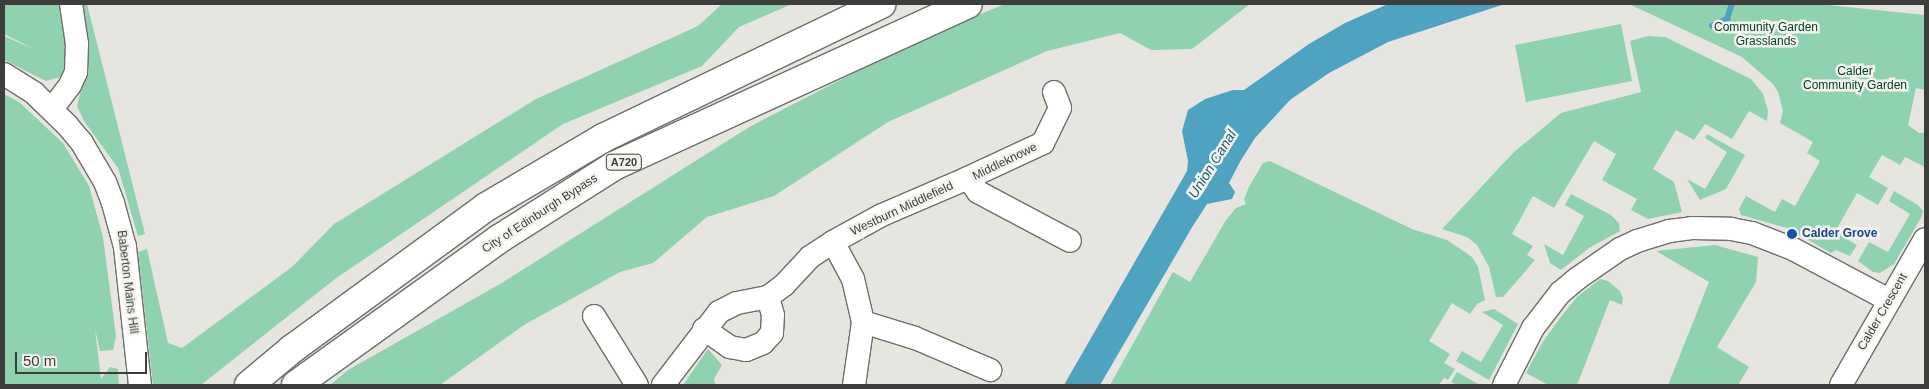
<!DOCTYPE html>
<style>
body{margin:0}
#map{position:relative;width:1929px;height:389px;overflow:hidden;background:#e7e5e0;font-family:Arial,sans-serif}
div>[style]{position:absolute}
[style*='--x']{left:calc(var(--x)*1px);top:calc(var(--y)*1px);width:calc(var(--w)*1px);rotate:calc(var(--a)*1deg)}
.green>*{inset:0;background:#8fd2b0}
.water>*{inset:0;background:#4ea3c0}
.stream>*{height:5.5px;margin:-2.75px;padding:0 2.75px;transform-origin:2.75px;border-radius:2.75px;background:#4ea3c0}
.roads{filter:drop-shadow(1px 0 #6f6e69) drop-shadow(-1px 0 #6f6e69) drop-shadow(0 1px #6f6e69) drop-shadow(0 -1px #6f6e69)}
.minor>*{height:22px;margin:-11px;padding:0 11px;transform-origin:11px;border-radius:11px;background:#fff}
.highway>*{height:28px;margin:-14px;padding:0 14px;transform-origin:14px;border-radius:14px;background:#fff}
.dots>*{width:14px;height:14px;translate:-50% -50%;box-sizing:border-box;border:2px solid #f4f3ed;border-radius:50%}
span{translate:-50% -50%;white-space:nowrap;text-align:center;line-height:1.15;-webkit-text-stroke:5px #f4f3ed;paint-order:stroke}
.shield-label span{padding:1px 4px;background:#f4f3ed;border:1px solid;border-radius:4px;-webkit-text-stroke-width:0}
.shield-label{font-size:11px;color:#3d3d3b;font-weight:700}
.park-label{font-size:12px;color:#01422a}
.street-label{font-size:12px;color:#3d3d3b}
.transit-label{font-size:12px;color:#164399;font-weight:700}
.left{translate:0 -50%;text-align:left}
.water-label{font-size:14px;color:#1a5e73;font-style:italic}
.frame{position:absolute;inset:0;border:5px solid #3d3d3b;pointer-events:none}
.scale{position:absolute;left:15px;top:352px;width:132px;height:22px;box-sizing:border-box;border:2px solid #3d3d3b;border-top:0;padding-left:6px;font-size:15px;line-height:18px;white-space:nowrap;color:#3d3d3b;-webkit-text-stroke:4px #f4f3ed;paint-order:stroke}
</style>
<div id="map">
<div class="green">
<i style="clip-path:polygon(4px 4px,87px 4px,145px 234px,138px 236px,118px 168px,84px 121px,77px 106px,86px 67px,69px 63px,60px 77px,46px 81px,4px 60px,4px 36px,36px 50px,4px 34px)"></i>
<i style="clip-path:polygon(722px 4px,792px 4px,739px 27px,702px 66px,563px 124px,335px 279px,201px 385px,153px 385px,138px 252px,147px 249px,168px 343px,182px 348px,292px 267px,334px 224px,536px 99px,698px 26px)"></i>
<i style="clip-path:polygon(1005px 4px,1250px 4px,1192px 49px,1151px 50px,1120px 33px,1047px 51px,888px 122px,774px 196px,707px 217px,653px 263px,620px 272px,524px 325px,440px 385px,330px 385px,348px 370px,500px 284px,751px 126px,924px 37px)"></i>
<i style="clip-path:polygon(1629px 4px,1818px 4px,1925px 15px,1925px 90px,1916px 88px,1908px 125px,1919px 133px,1925px 133px,1925px 167px,1905px 157px,1900px 165px,1882px 155px,1869px 177px,1888px 188px,1878px 205px,1857px 193px,1835px 232px,1857px 245px,1850px 256px,1836px 250px,1831px 253px,1787px 228px,1741px 215px,1739px 209px,1746px 196px,1775px 212px,1782px 199px,1795px 206px,1820px 161px,1807px 153px,1813px 142px,1780px 123px,1783px 111px,1778px 92px,1773px 84px,1742px 57px)"></i>
<i style="clip-path:polygon(1621px 24px,1632px 81px,1526px 102px,1515px 45px)"></i>
<i style="clip-path:polygon(1648px 36px,1665px 37px,1751px 79px,1763px 94px,1768px 111px,1767px 121px,1749px 111px,1732px 139px,1705px 124px,1694px 140px,1676px 130px,1653px 169px,1674px 182px,1682px 212px,1648px 219px,1631px 210px,1637px 199px,1602px 180px,1616px 154px,1594px 141px,1554px 208px,1533px 196px,1512px 234px,1533px 246px,1527px 255px,1535px 260px,1503px 297px,1496px 297px,1489px 267px,1477px 245px,1467px 237px,1442px 229px,1514px 152px,1561px 113px,1641px 92px,1630px 41px)"></i>
<i style="clip-path:polygon(4px 94px,19px 102px,63px 143px,89px 186px,103px 237px,116px 336px,113px 350px,100px 351px,95px 329px,101px 379px,110px 367px,118px 369px,119px 385px,4px 385px)"></i>
<i style="clip-path:polygon(1707px 134px,1745px 155px,1726px 189px,1700px 200px,1687px 179px,1705px 189px,1727px 152px,1705px 138px)"></i>
<i style="clip-path:polygon(1270px 161px,1412px 229px,1447px 240px,1472px 257px,1478px 267px,1485px 300px,1477px 304px,1470px 314px,1452px 303px,1429px 341px,1450px 354px,1444px 363px,1455px 369px,1448px 380px,1444px 378px,1439px 385px,1110px 385px,1173px 272px,1190px 282px,1226px 220px,1236px 208px,1246px 204px,1244px 199px,1250px 185px,1263px 163px)"></i>
<i style="clip-path:polygon(1894px 191px,1918px 205px,1923px 211px,1922px 216px,1894px 264px,1880px 273px,1873px 272px,1858px 261px,1869px 242px,1888px 252px,1910px 214px,1889px 201px)"></i>
<i style="clip-path:polygon(1571px 194px,1611px 215px,1619px 223px,1620px 231px,1589px 248px,1561px 270px,1550px 263px,1544px 244px,1563px 255px,1584px 216px,1565px 205px)"></i>
<i style="clip-path:polygon(1715px 245px,1758px 257px,1756px 282px,1717px 347px,1749px 367px,1738px 385px,1668px 385px,1709px 282px,1656px 251px)"></i>
<i style="clip-path:polygon(1600px 279px,1608px 281px,1620px 291px,1623px 298px,1622px 305px,1610px 300px,1577px 385px,1548px 385px,1526px 373px,1542px 343px,1560px 318px,1577px 297px)"></i>
<i style="clip-path:polygon(1494px 309px,1518px 324px,1489px 380px,1456px 361px,1462px 351px,1481px 362px,1503px 325px,1482px 312px)"></i>
<i style="clip-path:polygon(708px 349px,722px 365px,714px 379px,716px 385px,683px 385px)"></i>
<i style="clip-path:polygon(1457px 372px,1480px 385px,1456px 385px,1451px 382px)"></i>
</div>
<div class="water">
<i style="clip-path:polygon(1388px 4px,1505px 4px,1388px 42px,1329px 73px,1290px 100px,1255px 138px,1241px 160px,1229px 183px,1235px 192px,1232px 199px,1207px 204px,1191px 229px,1100px 385px,1064px 385px,1187px 171px,1188px 161px,1182px 131px,1188px 110px,1205px 99px,1233px 90px,1244px 90px,1309px 44px,1345px 23px)"></i>
</div>
<div class="stream">
<i style="--x:1712;--y:26;--w:17;--a:-25"></i>
<i style="--x:1727;--y:19;--w:16;--a:-72"></i>
</div>
<div class="roads">
<div class="minor">
<i style="--x:4;--y:74;--w:36;--a:32"></i>
<i style="--x:34;--y:93;--w:46;--a:44.1"></i>
<i style="--x:67;--y:125;--w:23;--a:50"></i>
<i style="--x:82;--y:143;--w:45;--a:59.5"></i>
<i style="--x:105;--y:182;--w:22;--a:69"></i>
<i style="--x:113;--y:203;--w:46;--a:74.7"></i>
<i style="--x:125;--y:247;--w:139;--a:83.8"></i>
<i style="--x:1054;--y:92;--w:17;--a:69"></i>
<i style="--x:1060;--y:108;--w:39;--a:116"></i>
<i style="--x:1043;--y:143;--w:83;--a:155"></i>
<i style="--x:968;--y:178;--w:17;--a:54"></i>
<i style="--x:978;--y:192;--w:104;--a:28"></i>
<i style="--x:52;--y:109;--w:30;--a:-53"></i>
<i style="--x:70;--y:85;--w:14;--a:-65"></i>
<i style="--x:76;--y:72;--w:28;--a:-88"></i>
<i style="--x:77;--y:44;--w:40;--a:-98.5"></i>
<i style="--x:833;--y:242;--w:42;--a:61.6"></i>
<i style="--x:853;--y:279;--w:44;--a:76.9"></i>
<i style="--x:863;--y:322;--w:64;--a:98.1"></i>
<i style="--x:594;--y:316;--w:81;--a:58.1"></i>
<i style="--x:863;--y:322;--w:54;--a:17.1"></i>
<i style="--x:915;--y:338;--w:82;--a:23.1"></i>
<i style="--x:704;--y:329;--w:32;--a:35"></i>
<i style="--x:730;--y:347;--w:16;--a:11"></i>
<i style="--x:746;--y:350;--w:18;--a:-22"></i>
<i style="--x:763;--y:343;--w:13;--a:-48"></i>
<i style="--x:772;--y:333;--w:18;--a:-87"></i>
<i style="--x:773;--y:315;--w:19;--a:-106"></i>
<i style="--x:663;--y:385;--w:92;--a:-52.5"></i>
<i style="--x:719;--y:312;--w:20;--a:-27"></i>
<i style="--x:737;--y:303;--w:32;--a:-11"></i>
<i style="--x:768;--y:297;--w:20;--a:-37"></i>
<i style="--x:784;--y:285;--w:38;--a:-47"></i>
<i style="--x:810;--y:257;--w:27;--a:-33"></i>
<i style="--x:833;--y:242;--w:56;--a:-28.9"></i>
<i style="--x:882;--y:215;--w:94;--a:-23.3"></i>
<i style="--x:1504;--y:385;--w:64;--a:-63"></i>
<i style="--x:1533;--y:328;--w:44;--a:-52.4"></i>
<i style="--x:1560;--y:293;--w:23;--a:-40"></i>
<i style="--x:1578;--y:278;--w:51;--a:-34.6"></i>
<i style="--x:1620;--y:249;--w:19;--a:-25"></i>
<i style="--x:1637;--y:241;--w:34;--a:-17"></i>
<i style="--x:1669;--y:231;--w:23;--a:-7"></i>
<i style="--x:1692;--y:228;--w:39;--a:1"></i>
<i style="--x:1731;--y:229;--w:21;--a:11"></i>
<i style="--x:1752;--y:233;--w:44;--a:21.3"></i>
<i style="--x:1793;--y:249;--w:109;--a:28"></i>
<i style="--x:1841;--y:385;--w:168;--a:-60.1"></i>
</div>
<div class="highway">
<i style="--x:249;--y:385;--w:56;--a:-39.9"></i>
<i style="--x:292;--y:349;--w:240;--a:-36.2"></i>
<i style="--x:486;--y:207;--w:136;--a:-30.5"></i>
<i style="--x:603;--y:138;--w:309;--a:-25.7"></i>
<i style="--x:296;--y:385;--w:250;--a:-35.7"></i>
<i style="--x:499;--y:239;--w:136;--a:-32.4"></i>
<i style="--x:614;--y:166;--w:389;--a:-24.6"></i>
</div>
</div>
<div class="dots">
<i style="left:1792px;top:234px;background:#1a4fb4"></i>
</div>
<div class="shield-label">
<span style="left:624px;top:162px">A720</span>
</div>
<div class="park-label">
<span style="left:1766px;top:35px">Community Garden<br>Grasslands</span>
<span style="left:1855px;top:79px">Calder<br>Community Garden</span>
</div>
<div class="street-label">
<span style="left:1005px;top:162px;rotate:-26deg">Middleknowe</span>
<span style="left:902px;top:209px;rotate:-25deg">Westburn Middlefield</span>
<span style="left:540px;top:214px;rotate:-33deg">City of Edinburgh Bypass</span>
<span style="left:127px;top:282px;rotate:83deg">Baberton Mains Hill</span>
<span style="left:1883px;top:312px;rotate:-60deg">Calder Crescent</span>
</div>
<div class="transit-label">
<span class="left" style="left:1802px;top:234px">Calder Grove</span>
</div>
<div class="water-label">
<span style="left:1212px;top:164px;rotate:-58deg">Union Canal</span>
</div>
<div class="frame"></div>
<div class="scale">50 m</div>
</div>
